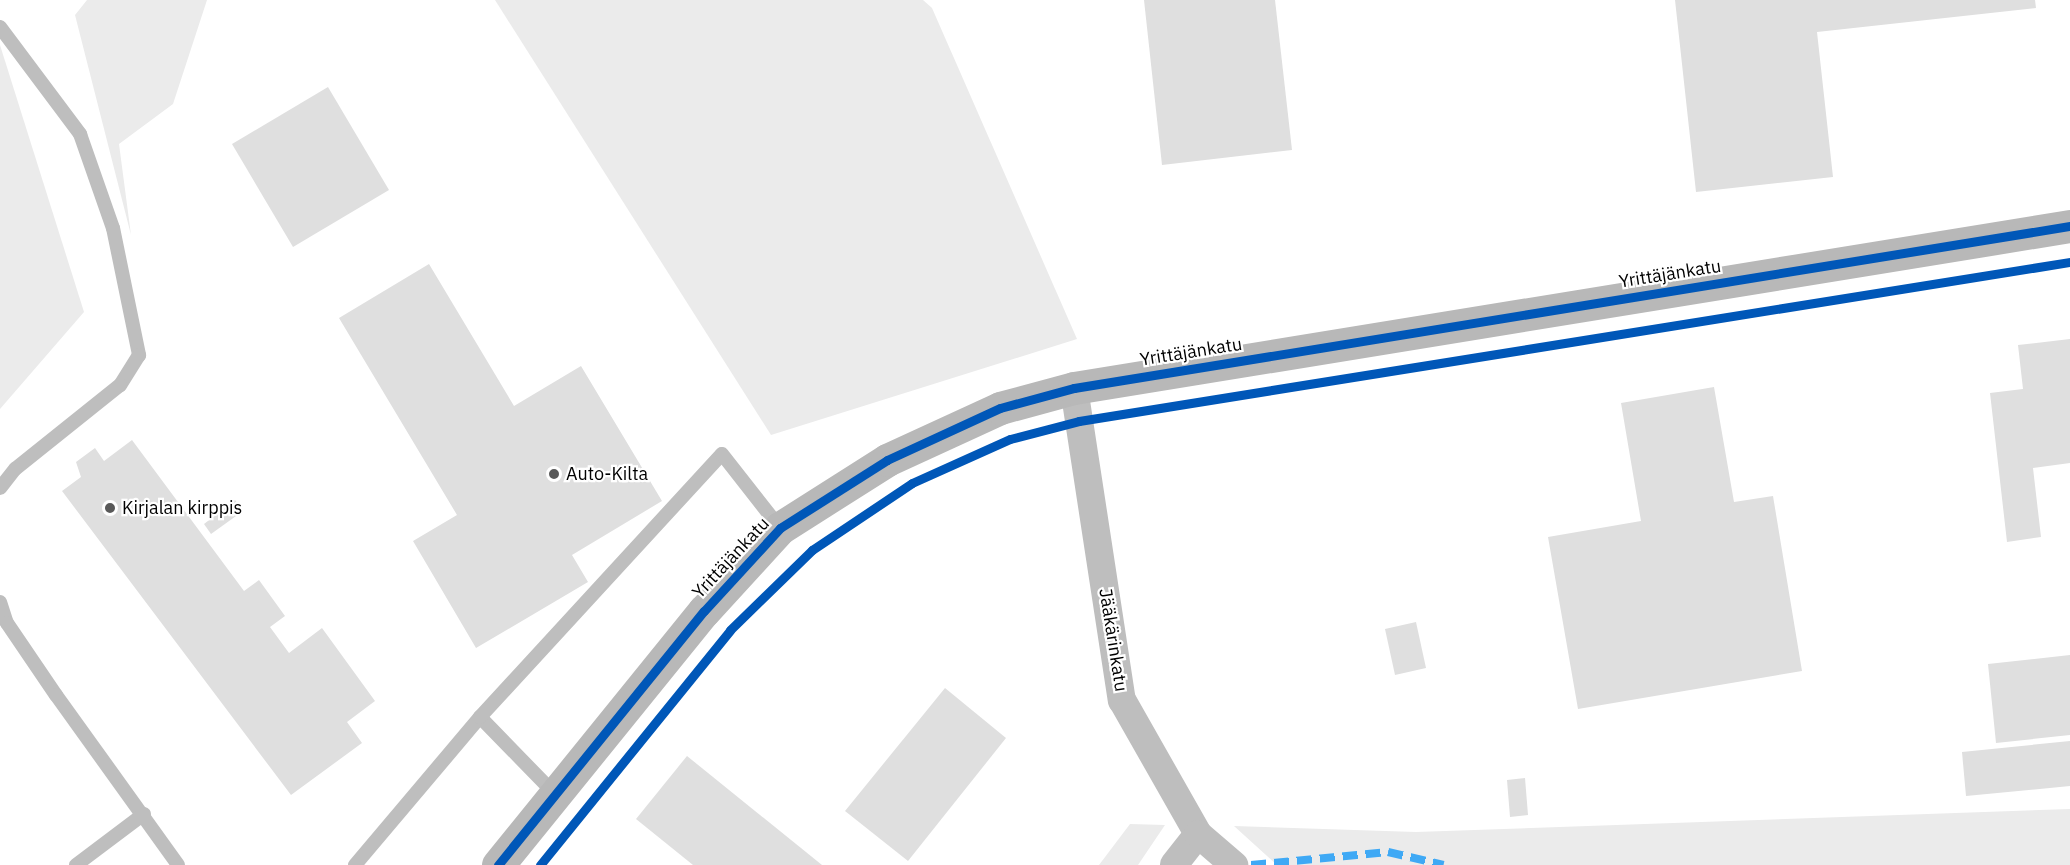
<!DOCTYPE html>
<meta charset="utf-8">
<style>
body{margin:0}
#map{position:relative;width:2070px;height:865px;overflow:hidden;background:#fff;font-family:"IBM Plex Sans",sans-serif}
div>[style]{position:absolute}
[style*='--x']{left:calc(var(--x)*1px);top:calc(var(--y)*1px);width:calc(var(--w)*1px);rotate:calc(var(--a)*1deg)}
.green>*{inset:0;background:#ebebeb}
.building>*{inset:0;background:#dfdfdf}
.lane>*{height:14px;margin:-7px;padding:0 7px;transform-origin:7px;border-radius:7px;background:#bebebe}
.street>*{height:28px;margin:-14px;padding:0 14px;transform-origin:14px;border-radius:14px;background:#bebebe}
.secondary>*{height:33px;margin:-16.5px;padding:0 16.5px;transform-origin:16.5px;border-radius:16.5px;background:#b8b8b8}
.quiet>*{height:8px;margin-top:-4px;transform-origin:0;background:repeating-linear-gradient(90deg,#3fa9f5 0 15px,transparent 0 23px)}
.cycleway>*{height:9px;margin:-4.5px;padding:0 4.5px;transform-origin:4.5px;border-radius:4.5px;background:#0057b8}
.dots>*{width:16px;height:16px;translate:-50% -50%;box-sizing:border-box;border:3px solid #fff;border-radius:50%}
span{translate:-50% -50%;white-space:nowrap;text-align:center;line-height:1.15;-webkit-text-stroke:4.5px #fff;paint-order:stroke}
.street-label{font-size:18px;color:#000}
.poi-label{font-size:18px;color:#000}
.left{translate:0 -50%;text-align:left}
</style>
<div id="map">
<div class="green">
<i style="clip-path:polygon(87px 0,207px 0,173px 104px,119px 144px,131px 235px,75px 15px)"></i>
<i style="clip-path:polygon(495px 0,923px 0,932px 8px,1077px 339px,771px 435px)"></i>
<i style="clip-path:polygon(0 45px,84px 312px,0 409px)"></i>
<i style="clip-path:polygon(2070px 809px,2070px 865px,1277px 865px,1234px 826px,1416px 832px)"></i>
<i style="clip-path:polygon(1130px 824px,1165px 825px,1138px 865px,1099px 865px)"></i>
</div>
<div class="building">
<i style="clip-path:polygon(1144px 0,1275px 0,1292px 150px,1162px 165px)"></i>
<i style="clip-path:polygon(1675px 0,2035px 0,2036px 8px,1817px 32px,1833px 177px,1696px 192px)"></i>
<i style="clip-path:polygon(328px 87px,389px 190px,293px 247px,232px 144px)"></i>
<i style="clip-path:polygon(429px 264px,514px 406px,581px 366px,662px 501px,572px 555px,588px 582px,476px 648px,413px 541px,457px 515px,339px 318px)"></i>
<i style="clip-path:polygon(2070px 339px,2070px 463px,2033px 468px,2041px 537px,2007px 542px,1990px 393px,2023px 389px,2018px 345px)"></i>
<i style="clip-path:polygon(1714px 387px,1734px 502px,1773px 496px,1802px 671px,1578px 709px,1548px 537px,1641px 521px,1621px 403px)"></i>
<i style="clip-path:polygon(132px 440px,244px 591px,259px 580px,285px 616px,270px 627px,289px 653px,322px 628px,375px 701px,347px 722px,362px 743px,291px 795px,62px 491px,81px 477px,76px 462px,95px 448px,104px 461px)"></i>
<i style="clip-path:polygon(235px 500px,243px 511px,211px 534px,204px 524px)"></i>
<i style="clip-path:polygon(1416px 622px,1426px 668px,1395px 675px,1385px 629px)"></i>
<i style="clip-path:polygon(2070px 655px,2070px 735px,1996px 743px,1988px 664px)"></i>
<i style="clip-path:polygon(945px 688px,1006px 738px,908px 861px,845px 811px)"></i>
<i style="clip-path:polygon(2070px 741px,2070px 786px,1966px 796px,1962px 752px)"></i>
<i style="clip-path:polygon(687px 756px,822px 865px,693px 865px,636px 819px)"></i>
<i style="clip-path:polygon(1525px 778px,1528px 815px,1510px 817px,1507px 780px)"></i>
</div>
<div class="lane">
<i style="--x:0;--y:27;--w:134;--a:53.2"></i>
<i style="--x:80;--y:134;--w:100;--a:70.7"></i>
<i style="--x:113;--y:228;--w:130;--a:78.4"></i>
<i style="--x:139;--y:355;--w:36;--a:122"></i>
<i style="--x:120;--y:385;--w:134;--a:141.3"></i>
<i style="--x:15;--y:469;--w:24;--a:128"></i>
<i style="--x:0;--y:602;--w:22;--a:72"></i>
<i style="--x:7;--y:623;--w:87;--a:55.8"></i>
<i style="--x:56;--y:695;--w:209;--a:54.3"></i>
<i style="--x:480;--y:717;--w:107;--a:45.8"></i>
<i style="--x:76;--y:865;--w:85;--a:-36.9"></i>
<i style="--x:355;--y:865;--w:194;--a:-49.8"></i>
<i style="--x:480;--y:717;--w:357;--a:-47.4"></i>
<i style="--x:722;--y:454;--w:94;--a:51.9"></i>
</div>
<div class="street">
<i style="--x:1074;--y:388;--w:316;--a:81.3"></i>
<i style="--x:1122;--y:700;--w:154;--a:60.4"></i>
<i style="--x:1198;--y:834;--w:39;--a:128"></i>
<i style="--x:1198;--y:834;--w:48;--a:40.7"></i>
</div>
<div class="secondary">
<i style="--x:498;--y:865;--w:327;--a:-51"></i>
<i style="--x:704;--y:611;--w:113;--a:-47.5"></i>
<i style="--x:780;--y:528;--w:127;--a:-32.4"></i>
<i style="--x:887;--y:460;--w:124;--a:-24.7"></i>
<i style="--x:1000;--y:408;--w:77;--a:-15.1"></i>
<i style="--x:1074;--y:388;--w:1009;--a:-9.24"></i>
</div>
<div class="quiet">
<i style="--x:1251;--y:865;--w:138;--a:-5.4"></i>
<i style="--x:1388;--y:852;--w:57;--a:13.1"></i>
</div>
<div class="cycleway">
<i style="--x:498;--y:865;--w:327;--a:-51"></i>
<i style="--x:704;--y:611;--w:113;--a:-47.5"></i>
<i style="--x:780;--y:528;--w:127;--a:-32.4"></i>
<i style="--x:887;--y:460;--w:124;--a:-24.7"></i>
<i style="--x:1000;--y:408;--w:77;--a:-15.1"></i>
<i style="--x:1074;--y:388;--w:1009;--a:-9.24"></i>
<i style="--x:540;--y:865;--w:302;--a:-51"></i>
<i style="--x:730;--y:630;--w:115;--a:-44.3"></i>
<i style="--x:812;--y:550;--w:120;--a:-33.8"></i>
<i style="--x:912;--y:483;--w:107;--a:-24.2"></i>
<i style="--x:1010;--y:439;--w:71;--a:-14.6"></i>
<i style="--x:1079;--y:421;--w:1004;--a:-9.12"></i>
</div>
<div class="dots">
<i style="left:554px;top:474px;background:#595959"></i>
<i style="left:110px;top:508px;background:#595959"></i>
</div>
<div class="street-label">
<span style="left:1670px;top:274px;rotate:-9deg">Yrittäjänkatu</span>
<span style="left:1191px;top:352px;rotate:-9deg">Yrittäjänkatu</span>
<span style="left:731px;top:558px;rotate:-47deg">Yrittäjänkatu</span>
<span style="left:1113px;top:640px;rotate:81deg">Jääkärinkatu</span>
</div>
<div class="poi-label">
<span class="left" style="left:566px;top:474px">Auto-Kilta</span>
<span class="left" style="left:122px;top:508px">Kirjalan kirppis</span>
</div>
</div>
